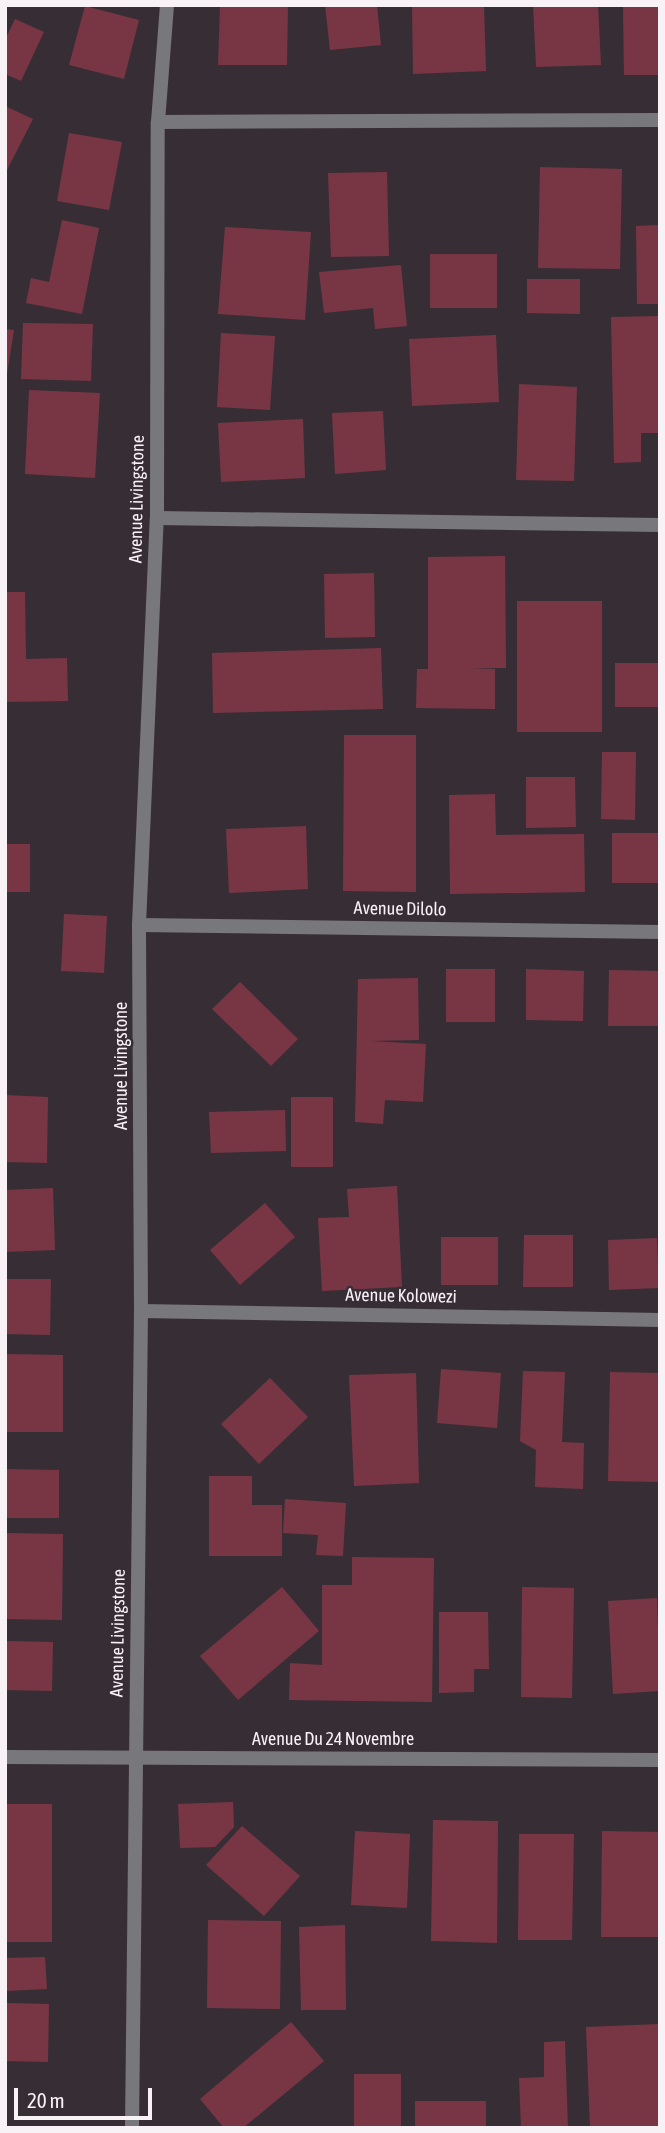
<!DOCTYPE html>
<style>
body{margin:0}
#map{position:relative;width:665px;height:2133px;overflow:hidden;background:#372e35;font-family:"Asap Condensed",sans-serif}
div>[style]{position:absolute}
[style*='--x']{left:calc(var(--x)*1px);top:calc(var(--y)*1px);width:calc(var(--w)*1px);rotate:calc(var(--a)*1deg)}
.building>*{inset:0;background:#783645}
.street>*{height:14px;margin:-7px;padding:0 7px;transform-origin:7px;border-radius:7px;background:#78777c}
span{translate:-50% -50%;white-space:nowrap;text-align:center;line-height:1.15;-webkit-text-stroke:5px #372e35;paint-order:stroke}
.street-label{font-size:18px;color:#f8f2f6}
.frame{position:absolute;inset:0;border:7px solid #f8f2f6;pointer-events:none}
.scale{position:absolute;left:14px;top:2088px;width:138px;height:32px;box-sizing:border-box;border:4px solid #f8f2f6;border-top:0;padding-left:9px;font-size:21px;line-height:24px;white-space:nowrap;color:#f8f2f6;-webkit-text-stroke:5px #372e35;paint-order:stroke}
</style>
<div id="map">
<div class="building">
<i style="clip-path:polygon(220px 5px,288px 5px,287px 65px,218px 65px)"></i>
<i style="clip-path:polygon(325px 5px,377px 5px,381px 45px,330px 50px)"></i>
<i style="clip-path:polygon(412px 5px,484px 5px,486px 71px,413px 74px)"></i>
<i style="clip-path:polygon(533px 5px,598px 5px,601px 65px,536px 67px)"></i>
<i style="clip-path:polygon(623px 5px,660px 5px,660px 75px,624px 75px)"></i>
<i style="clip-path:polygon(85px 6px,139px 20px,124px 79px,69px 65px)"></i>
<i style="clip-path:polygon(15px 19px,44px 32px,21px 81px,5px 74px,5px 40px)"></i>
<i style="clip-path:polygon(5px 106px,33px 119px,5px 174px)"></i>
<i style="clip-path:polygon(69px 133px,122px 142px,109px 210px,57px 201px)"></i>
<i style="clip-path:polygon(540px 167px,622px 169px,620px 269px,538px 268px)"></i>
<i style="clip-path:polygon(387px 172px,389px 256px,331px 257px,328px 173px)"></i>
<i style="clip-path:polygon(62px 220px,99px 228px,82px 314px,26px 303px,31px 278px,49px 282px)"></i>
<i style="clip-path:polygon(660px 225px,660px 304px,637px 304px,636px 226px)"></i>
<i style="clip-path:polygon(225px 227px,311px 232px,305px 320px,218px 314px)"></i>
<i style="clip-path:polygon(430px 254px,497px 254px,497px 308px,430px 308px)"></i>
<i style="clip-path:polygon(401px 265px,407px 326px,375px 329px,373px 308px,324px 313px,319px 272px)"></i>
<i style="clip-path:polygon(527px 279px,580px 279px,580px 314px,527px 313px)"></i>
<i style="clip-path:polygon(660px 316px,660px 433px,641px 433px,641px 462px,614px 463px,611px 317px)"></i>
<i style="clip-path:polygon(23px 323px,93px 324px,91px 381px,21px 379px)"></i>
<i style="clip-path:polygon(5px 329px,14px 330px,7px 374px,5px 373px)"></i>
<i style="clip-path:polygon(221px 333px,275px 336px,270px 410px,217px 407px)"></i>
<i style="clip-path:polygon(496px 335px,499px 402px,412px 406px,409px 339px)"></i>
<i style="clip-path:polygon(519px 384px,577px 387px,574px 481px,516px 480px)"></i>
<i style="clip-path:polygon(29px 390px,100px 393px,95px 478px,25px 474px)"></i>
<i style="clip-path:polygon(383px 411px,386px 470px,335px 474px,332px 413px)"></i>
<i style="clip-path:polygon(303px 419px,305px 478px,221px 482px,218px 423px)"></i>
<i style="clip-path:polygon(505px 556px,506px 668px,470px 668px,495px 669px,495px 709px,416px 708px,417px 669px,428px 669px,428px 557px)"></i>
<i style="clip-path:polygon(374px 573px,375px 637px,325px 638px,324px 574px)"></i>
<i style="clip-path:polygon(5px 592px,25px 592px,26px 659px,67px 658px,68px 701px,5px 702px)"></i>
<i style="clip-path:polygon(517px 601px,602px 601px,602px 732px,517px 732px)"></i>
<i style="clip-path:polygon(381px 648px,383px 709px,213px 713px,212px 653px)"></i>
<i style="clip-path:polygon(615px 663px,660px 663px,660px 707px,615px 707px)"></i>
<i style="clip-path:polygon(344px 735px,416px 735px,416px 892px,343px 891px)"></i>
<i style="clip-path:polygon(602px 752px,636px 752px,635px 820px,601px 819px)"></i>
<i style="clip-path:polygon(526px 777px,575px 777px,576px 827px,526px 828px)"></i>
<i style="clip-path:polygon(495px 794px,496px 835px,584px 834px,585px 892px,450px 894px,449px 795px)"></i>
<i style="clip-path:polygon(306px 826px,308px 889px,229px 893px,226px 829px)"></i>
<i style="clip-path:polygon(612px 833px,660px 833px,660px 883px,612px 883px)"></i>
<i style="clip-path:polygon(5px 844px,30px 844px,30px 892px,5px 892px)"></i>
<i style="clip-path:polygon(64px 914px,107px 916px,104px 973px,61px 971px)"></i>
<i style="clip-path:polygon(446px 969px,495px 969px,495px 1022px,446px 1022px)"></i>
<i style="clip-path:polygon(526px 969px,584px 971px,583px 1021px,526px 1020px)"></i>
<i style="clip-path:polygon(609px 970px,660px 971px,660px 1026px,608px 1026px)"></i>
<i style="clip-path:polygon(418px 978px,419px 1040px,370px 1041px,426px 1044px,423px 1102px,385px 1100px,383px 1124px,355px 1122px,358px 979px)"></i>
<i style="clip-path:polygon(240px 982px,298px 1039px,271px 1066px,212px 1009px)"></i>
<i style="clip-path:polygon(5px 1095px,48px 1097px,47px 1163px,5px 1162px)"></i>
<i style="clip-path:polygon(291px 1097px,333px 1097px,333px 1167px,291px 1167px)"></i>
<i style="clip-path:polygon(285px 1110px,286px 1151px,211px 1153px,209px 1112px)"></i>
<i style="clip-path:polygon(397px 1186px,402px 1287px,322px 1291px,318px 1218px,349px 1217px,347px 1189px)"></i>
<i style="clip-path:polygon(53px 1188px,55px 1250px,5px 1252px,5px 1190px)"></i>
<i style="clip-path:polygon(265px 1203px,295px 1237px,240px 1285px,210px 1250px)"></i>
<i style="clip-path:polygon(524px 1235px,573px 1235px,573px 1287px,523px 1287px)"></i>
<i style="clip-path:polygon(441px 1237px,498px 1237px,498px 1285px,441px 1285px)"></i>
<i style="clip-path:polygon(657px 1238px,659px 1288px,609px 1290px,608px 1240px)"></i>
<i style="clip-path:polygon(5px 1279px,51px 1279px,50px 1335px,5px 1334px)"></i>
<i style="clip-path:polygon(5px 1354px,63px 1355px,63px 1432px,5px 1432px)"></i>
<i style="clip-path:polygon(441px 1369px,501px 1373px,497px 1428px,437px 1423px)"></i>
<i style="clip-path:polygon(523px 1371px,565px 1372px,562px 1442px,584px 1443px,583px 1489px,535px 1487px,536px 1450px,520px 1441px)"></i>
<i style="clip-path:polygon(610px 1372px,660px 1373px,660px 1482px,608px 1481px)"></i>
<i style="clip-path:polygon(416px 1373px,419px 1483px,354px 1486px,349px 1375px)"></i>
<i style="clip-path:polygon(270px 1378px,308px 1417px,259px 1464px,221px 1424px)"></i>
<i style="clip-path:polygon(5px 1469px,59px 1470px,59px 1518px,5px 1518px)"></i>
<i style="clip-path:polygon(209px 1476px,252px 1476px,252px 1505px,282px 1505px,282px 1556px,209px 1556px)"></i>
<i style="clip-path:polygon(285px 1499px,346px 1503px,343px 1556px,316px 1555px,318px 1535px,283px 1533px)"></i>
<i style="clip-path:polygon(5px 1533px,63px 1534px,62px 1620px,5px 1619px)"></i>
<i style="clip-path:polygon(352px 1557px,434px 1558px,432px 1702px,289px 1700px,290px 1663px,322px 1665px,322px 1585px,352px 1585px)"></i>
<i style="clip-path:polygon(282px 1587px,319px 1631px,238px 1700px,200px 1656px)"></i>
<i style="clip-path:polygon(522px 1587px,574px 1588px,572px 1698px,521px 1697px)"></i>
<i style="clip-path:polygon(657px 1598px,660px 1691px,613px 1694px,608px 1601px)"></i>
<i style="clip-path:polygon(439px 1612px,488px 1612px,489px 1669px,474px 1669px,474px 1692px,439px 1693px)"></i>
<i style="clip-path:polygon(5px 1641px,53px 1642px,52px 1691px,5px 1690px)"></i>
<i style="clip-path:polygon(233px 1802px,234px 1827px,215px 1847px,180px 1848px,178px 1804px)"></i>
<i style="clip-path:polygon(5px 1804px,52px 1804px,52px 1942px,5px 1942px)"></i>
<i style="clip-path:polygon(433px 1820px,498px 1821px,497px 1943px,431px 1941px)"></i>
<i style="clip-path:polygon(242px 1826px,300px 1876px,264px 1916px,206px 1865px)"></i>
<i style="clip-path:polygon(355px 1831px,410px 1834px,407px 1908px,351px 1905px)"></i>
<i style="clip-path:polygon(602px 1831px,660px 1832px,660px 1937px,601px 1937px)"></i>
<i style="clip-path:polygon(519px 1834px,574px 1834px,572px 1940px,518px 1940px)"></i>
<i style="clip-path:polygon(208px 1920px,281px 1921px,280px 2009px,207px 2008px)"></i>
<i style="clip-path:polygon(345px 1925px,346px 2010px,301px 2010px,299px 1927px)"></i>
<i style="clip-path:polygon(45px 1957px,47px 1989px,5px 1991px,5px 1958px)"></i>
<i style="clip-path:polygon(5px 2003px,49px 2004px,48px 2062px,5px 2061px)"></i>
<i style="clip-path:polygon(291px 2022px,324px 2061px,243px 2128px,224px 2128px,200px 2099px)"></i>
<i style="clip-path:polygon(659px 2024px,660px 2128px,590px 2128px,586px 2027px)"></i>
<i style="clip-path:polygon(565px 2041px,568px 2128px,521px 2128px,519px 2078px,544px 2077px,544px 2042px)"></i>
<i style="clip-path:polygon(354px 2074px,401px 2074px,401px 2128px,354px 2128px)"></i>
<i style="clip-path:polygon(415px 2101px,486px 2101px,486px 2128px,415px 2128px)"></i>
</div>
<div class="street">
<i style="--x:158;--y:122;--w:502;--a:-0.23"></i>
<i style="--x:157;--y:518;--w:503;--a:0.8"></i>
<i style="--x:139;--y:925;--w:521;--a:0.77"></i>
<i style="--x:141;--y:1311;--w:519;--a:0.99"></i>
<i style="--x:5;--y:1757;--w:655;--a:0.26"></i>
<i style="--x:132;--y:2128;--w:817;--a:-89.37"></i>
<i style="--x:141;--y:1311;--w:386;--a:-90.3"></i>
<i style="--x:139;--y:925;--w:407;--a:-87.5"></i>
<i style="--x:157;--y:518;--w:396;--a:-89.9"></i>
<i style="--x:158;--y:122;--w:117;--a:-85.6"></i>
</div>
<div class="street-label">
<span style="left:137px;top:499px;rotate:-89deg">Avenue Livingstone</span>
<span style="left:400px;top:909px;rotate:1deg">Avenue Dilolo</span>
<span style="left:121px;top:1066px;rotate:-90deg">Avenue Livingstone</span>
<span style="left:401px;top:1296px;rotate:1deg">Avenue Kolowezi</span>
<span style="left:118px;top:1633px;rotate:-89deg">Avenue Livingstone</span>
<span style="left:333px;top:1739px">Avenue Du 24 Novembre</span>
</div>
<div class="frame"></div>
<div class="scale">20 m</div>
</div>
